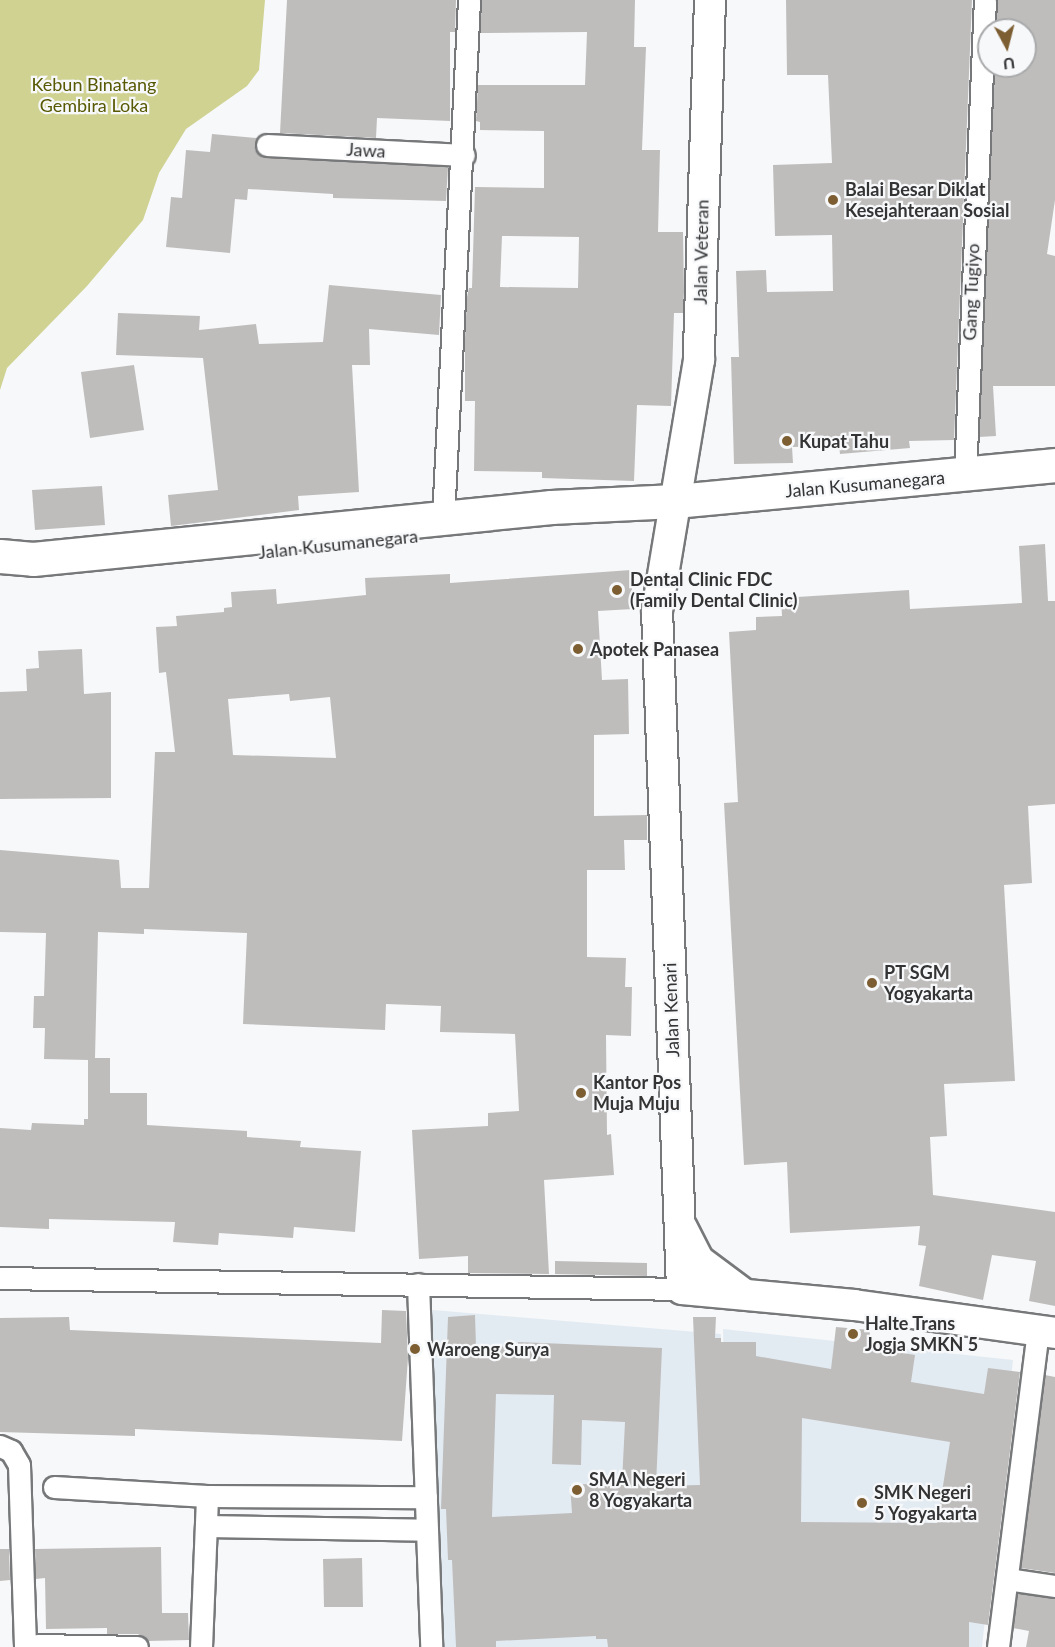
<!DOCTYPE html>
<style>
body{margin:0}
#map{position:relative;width:1055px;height:1647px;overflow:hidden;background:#f7f8fa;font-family:Lato,sans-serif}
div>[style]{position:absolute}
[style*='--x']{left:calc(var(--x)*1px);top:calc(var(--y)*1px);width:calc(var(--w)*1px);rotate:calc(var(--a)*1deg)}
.built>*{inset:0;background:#e3ebf2}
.green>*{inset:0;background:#cfd291}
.building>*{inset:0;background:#bfbdbc}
.roads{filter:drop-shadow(2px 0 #767879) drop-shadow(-2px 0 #767879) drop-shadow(0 2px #767879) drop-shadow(0 -2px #767879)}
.street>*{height:21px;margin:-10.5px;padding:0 10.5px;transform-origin:10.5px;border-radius:10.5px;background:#fff}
.secondary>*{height:30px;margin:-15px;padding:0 15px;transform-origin:15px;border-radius:15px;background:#fff}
.primary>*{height:33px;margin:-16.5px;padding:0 16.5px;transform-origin:16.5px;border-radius:16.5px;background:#fff}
.dots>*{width:16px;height:16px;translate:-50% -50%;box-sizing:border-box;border:3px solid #f7f8fa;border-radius:50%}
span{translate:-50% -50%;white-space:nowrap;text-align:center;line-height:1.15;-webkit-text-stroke:4.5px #f7f8fa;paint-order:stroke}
.park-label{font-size:18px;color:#585903}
.street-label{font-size:18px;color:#343435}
.poi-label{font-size:18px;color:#343435;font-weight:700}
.left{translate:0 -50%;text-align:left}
.north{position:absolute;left:977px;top:18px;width:60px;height:60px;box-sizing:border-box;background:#f7f8fa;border:2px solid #a9aaab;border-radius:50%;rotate:173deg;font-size:16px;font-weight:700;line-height:24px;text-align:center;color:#343435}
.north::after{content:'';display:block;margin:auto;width:21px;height:27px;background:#7c5e32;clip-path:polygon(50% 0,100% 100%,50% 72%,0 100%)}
</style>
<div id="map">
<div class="built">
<i style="clip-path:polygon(421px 1309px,721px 1334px,728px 1647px,437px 1647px)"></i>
<i style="clip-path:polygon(723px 1329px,1013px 1360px,982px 1647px,729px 1647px)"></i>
</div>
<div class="green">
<i style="clip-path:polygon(0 0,265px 0,259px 70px,247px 86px,186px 129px,159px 173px,143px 220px,87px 286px,7px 368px,0 390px)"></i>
</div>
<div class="building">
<i style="clip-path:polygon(287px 0,456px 0,455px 32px,450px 32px,450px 121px,377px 118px,376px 138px,280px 133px)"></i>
<i style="clip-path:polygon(evenodd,482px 0,635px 0,634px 47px,646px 47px,642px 150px,660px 150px,658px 232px,683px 232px,684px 291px,683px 313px,674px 313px,671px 406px,637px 405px,634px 481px,542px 478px,542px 472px,474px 471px,475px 401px,465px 401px,465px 338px,467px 297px,469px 288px,472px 288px,475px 187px,544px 188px,544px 131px,480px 130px,480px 122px,476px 121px,478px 85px,585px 85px,587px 32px,480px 33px,482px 0,502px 236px,579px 237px,578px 288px,500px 287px,502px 236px)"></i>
<i style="clip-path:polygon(786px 0,972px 0,954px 440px,909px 441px,910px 448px,840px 454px,839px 446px,792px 447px,793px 463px,734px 464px,731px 357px,739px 357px,736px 271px,766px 270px,767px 292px,833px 291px,832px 235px,775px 236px,773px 165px,832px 163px,828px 75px,787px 75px)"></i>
<i style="clip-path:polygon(998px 0,1055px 0,1055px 200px,1047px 254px,1055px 256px,1055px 386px,993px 386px,996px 436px,979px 437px,995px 66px,1025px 66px,1025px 30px,996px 30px)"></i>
<i style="clip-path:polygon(212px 134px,257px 138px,255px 150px,266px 158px,448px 167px,446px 201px,333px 198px,333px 194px,248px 189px,247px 200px,235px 199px,230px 253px,166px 247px,171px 197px,182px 198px,186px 150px,210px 152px)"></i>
<i style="clip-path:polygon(329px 285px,441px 295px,439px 335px,369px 329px,370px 365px,352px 365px,359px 492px,298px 496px,299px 510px,171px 526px,168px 495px,218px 490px,203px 358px,116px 355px,118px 313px,200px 316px,199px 330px,256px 324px,259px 344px,323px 342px)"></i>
<i style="clip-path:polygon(134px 365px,144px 430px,90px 438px,81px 372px)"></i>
<i style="clip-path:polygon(102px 486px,105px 525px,35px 530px,32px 490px)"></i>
<i style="clip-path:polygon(1045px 544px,1048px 601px,1055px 601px,1055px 804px,1028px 806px,1032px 883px,1004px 885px,1015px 1081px,944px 1084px,947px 1136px,930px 1137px,933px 1195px,1055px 1212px,1055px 1306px,1029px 1301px,1036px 1261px,992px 1255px,983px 1300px,919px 1286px,926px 1246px,918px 1245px,920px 1226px,790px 1233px,787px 1162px,744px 1165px,724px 803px,738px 802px,729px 632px,756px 630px,756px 617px,782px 616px,781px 598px,909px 590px,910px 609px,1022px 603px,1019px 546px)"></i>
<i style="clip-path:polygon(evenodd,631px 570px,633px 609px,598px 611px,602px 680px,628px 679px,629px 734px,594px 735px,594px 816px,647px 815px,647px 840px,624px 840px,625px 870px,587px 870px,587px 957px,626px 958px,625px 987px,632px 987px,631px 1036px,606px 1035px,607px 1135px,611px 1134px,614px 1175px,544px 1180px,549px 1274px,468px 1273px,468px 1256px,419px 1259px,412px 1130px,488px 1126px,488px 1113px,519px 1111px,515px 1034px,440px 1032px,441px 1006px,386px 1004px,385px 1030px,243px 1024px,247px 933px,144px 929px,144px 934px,98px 932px,95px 1058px,110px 1058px,110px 1093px,147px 1093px,147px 1125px,247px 1131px,247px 1137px,301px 1141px,300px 1147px,361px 1151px,355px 1232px,294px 1227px,293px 1238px,219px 1233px,218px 1245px,173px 1242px,175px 1222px,49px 1219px,49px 1229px,0 1227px,0 1128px,31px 1130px,32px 1123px,84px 1125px,84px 1119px,88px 1119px,88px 1060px,44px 1059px,45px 1028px,33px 1028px,34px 996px,44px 996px,46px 933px,0 932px,0 850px,119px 860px,121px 888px,149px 888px,155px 752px,175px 752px,166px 672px,159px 673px,156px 627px,177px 626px,176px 616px,224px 612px,224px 608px,232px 607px,231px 592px,276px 589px,277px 604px,366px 595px,365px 578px,450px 574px,450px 583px,631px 570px,289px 694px,290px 701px,330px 697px,336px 758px,233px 755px,228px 699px,289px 694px)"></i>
<i style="clip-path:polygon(82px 649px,84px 694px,111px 692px,111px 798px,0 799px,0 692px,27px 691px,26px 669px,39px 668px,38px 651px)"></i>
<i style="clip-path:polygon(555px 1261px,647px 1263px,647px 1276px,555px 1274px)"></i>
<i style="clip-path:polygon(382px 1310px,406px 1311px,408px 1358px,402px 1441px,135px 1429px,135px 1436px,0 1432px,0 1318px,69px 1317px,70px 1330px,381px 1343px)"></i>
<i style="clip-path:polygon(evenodd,475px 1315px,476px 1346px,518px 1347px,518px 1342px,662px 1348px,656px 1486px,700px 1485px,693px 1317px,716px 1317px,715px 1338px,721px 1338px,721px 1342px,756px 1342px,756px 1356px,831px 1369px,836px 1327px,870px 1330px,869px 1347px,915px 1355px,911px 1382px,984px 1394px,988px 1368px,1020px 1372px,988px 1625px,969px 1622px,969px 1647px,608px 1647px,607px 1639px,596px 1639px,596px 1636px,496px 1641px,496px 1647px,456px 1647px,452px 1560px,448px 1560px,446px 1509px,441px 1509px,448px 1317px,475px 1315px,496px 1394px,554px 1395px,552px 1464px,581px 1465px,582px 1420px,625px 1422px,622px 1482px,570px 1485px,572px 1513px,492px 1517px,496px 1394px,475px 1315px,802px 1418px,950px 1442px,937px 1523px,801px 1522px,802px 1418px)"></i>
<i style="clip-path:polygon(1045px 1375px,1055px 1377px,1055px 1573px,1021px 1568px)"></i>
<i style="clip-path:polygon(161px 1547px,162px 1613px,188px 1613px,189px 1640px,148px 1641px,138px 1634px,107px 1634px,107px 1628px,46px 1629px,45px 1578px,36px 1579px,35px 1549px)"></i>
<i style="clip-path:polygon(0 1549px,9px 1549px,10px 1580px,0 1581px)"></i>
<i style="clip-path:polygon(362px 1558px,363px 1607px,324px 1607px,323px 1559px)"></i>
<i style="clip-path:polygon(1018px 1593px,1055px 1598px,1055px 1647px,1026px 1647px,1029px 1631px,1013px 1628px)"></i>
</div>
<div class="roads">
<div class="street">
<i style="--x:267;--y:145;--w:197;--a:2.9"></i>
<i style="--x:965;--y:476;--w:476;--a:-87.6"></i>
<i style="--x:443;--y:519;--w:520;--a:-87.13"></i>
<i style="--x:0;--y:1278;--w:682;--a:0.92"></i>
<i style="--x:418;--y:1284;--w:363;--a:87.9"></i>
<i style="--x:0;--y:1446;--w:12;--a:24"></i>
<i style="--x:11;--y:1451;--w:16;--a:60"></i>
<i style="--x:19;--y:1465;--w:182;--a:88.1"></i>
<i style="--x:54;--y:1487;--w:153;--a:3.4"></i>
<i style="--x:207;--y:1496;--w:219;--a:0.3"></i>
<i style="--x:206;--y:1526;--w:221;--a:1"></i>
<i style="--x:1007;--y:1579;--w:49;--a:8.3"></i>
<i style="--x:37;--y:1645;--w:100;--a:1.1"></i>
<i style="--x:201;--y:1647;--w:151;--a:-87.7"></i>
<i style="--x:998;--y:1647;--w:320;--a:-82.8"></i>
</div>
<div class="secondary">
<i style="--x:710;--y:0;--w:360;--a:91.8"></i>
<i style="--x:699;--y:360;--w:254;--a:99.5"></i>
<i style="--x:657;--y:610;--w:679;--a:87.89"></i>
<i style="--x:682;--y:1289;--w:173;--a:5.3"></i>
<i style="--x:854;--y:1305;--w:203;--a:7.9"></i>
<i style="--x:682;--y:1228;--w:36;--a:63"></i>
<i style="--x:698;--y:1260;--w:54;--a:36.7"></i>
</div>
<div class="primary">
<i style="--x:0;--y:556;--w:33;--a:5"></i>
<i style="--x:33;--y:559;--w:521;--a:-5.73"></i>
<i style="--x:551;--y:507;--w:124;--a:-2.8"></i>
<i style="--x:675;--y:501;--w:382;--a:-5.4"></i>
</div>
</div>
<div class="dots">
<i style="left:833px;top:200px;background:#7c5e32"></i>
<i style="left:787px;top:441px;background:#7c5e32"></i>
<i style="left:617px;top:590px;background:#7c5e32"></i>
<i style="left:578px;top:649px;background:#7c5e32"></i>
<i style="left:872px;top:983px;background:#7c5e32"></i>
<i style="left:581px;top:1093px;background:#7c5e32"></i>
<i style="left:853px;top:1334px;background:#7c5e32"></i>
<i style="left:415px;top:1349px;background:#7c5e32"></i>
<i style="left:577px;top:1490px;background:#7c5e32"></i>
<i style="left:862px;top:1503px;background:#7c5e32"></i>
</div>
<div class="park-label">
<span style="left:94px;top:95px">Kebun Binatang<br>Gembira Loka</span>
</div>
<div class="street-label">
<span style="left:366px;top:150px;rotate:3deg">Jawa</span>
<span style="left:701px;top:252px;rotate:-89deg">Jalan Veteran</span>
<span style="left:971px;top:292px;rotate:-88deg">Gang Tugiyo</span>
<span style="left:865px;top:484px;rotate:-5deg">Jalan Kusumanegara</span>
<span style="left:338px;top:544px;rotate:-6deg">Jalan Kusumanegara</span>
<span style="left:671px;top:1010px;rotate:-92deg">Jalan Kenari</span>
</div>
<div class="poi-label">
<span class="left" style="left:845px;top:200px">Balai Besar Diklat<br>Kesejahteraan Sosial</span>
<span class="left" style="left:799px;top:441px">Kupat Tahu</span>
<span class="left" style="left:630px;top:590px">Dental Clinic FDC<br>(Family Dental Clinic)</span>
<span class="left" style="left:590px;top:649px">Apotek Panasea</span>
<span class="left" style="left:884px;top:983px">PT SGM<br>Yogyakarta</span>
<span class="left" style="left:593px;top:1093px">Kantor Pos<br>Muja Muju</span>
<span class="left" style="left:865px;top:1334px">Halte Trans<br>Jogja SMKN 5</span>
<span class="left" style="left:427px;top:1349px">Waroeng Surya</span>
<span class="left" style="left:589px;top:1490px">SMA Negeri<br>8 Yogyakarta</span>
<span class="left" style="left:874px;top:1503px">SMK Negeri<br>5 Yogyakarta</span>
</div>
<div class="north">U</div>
</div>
